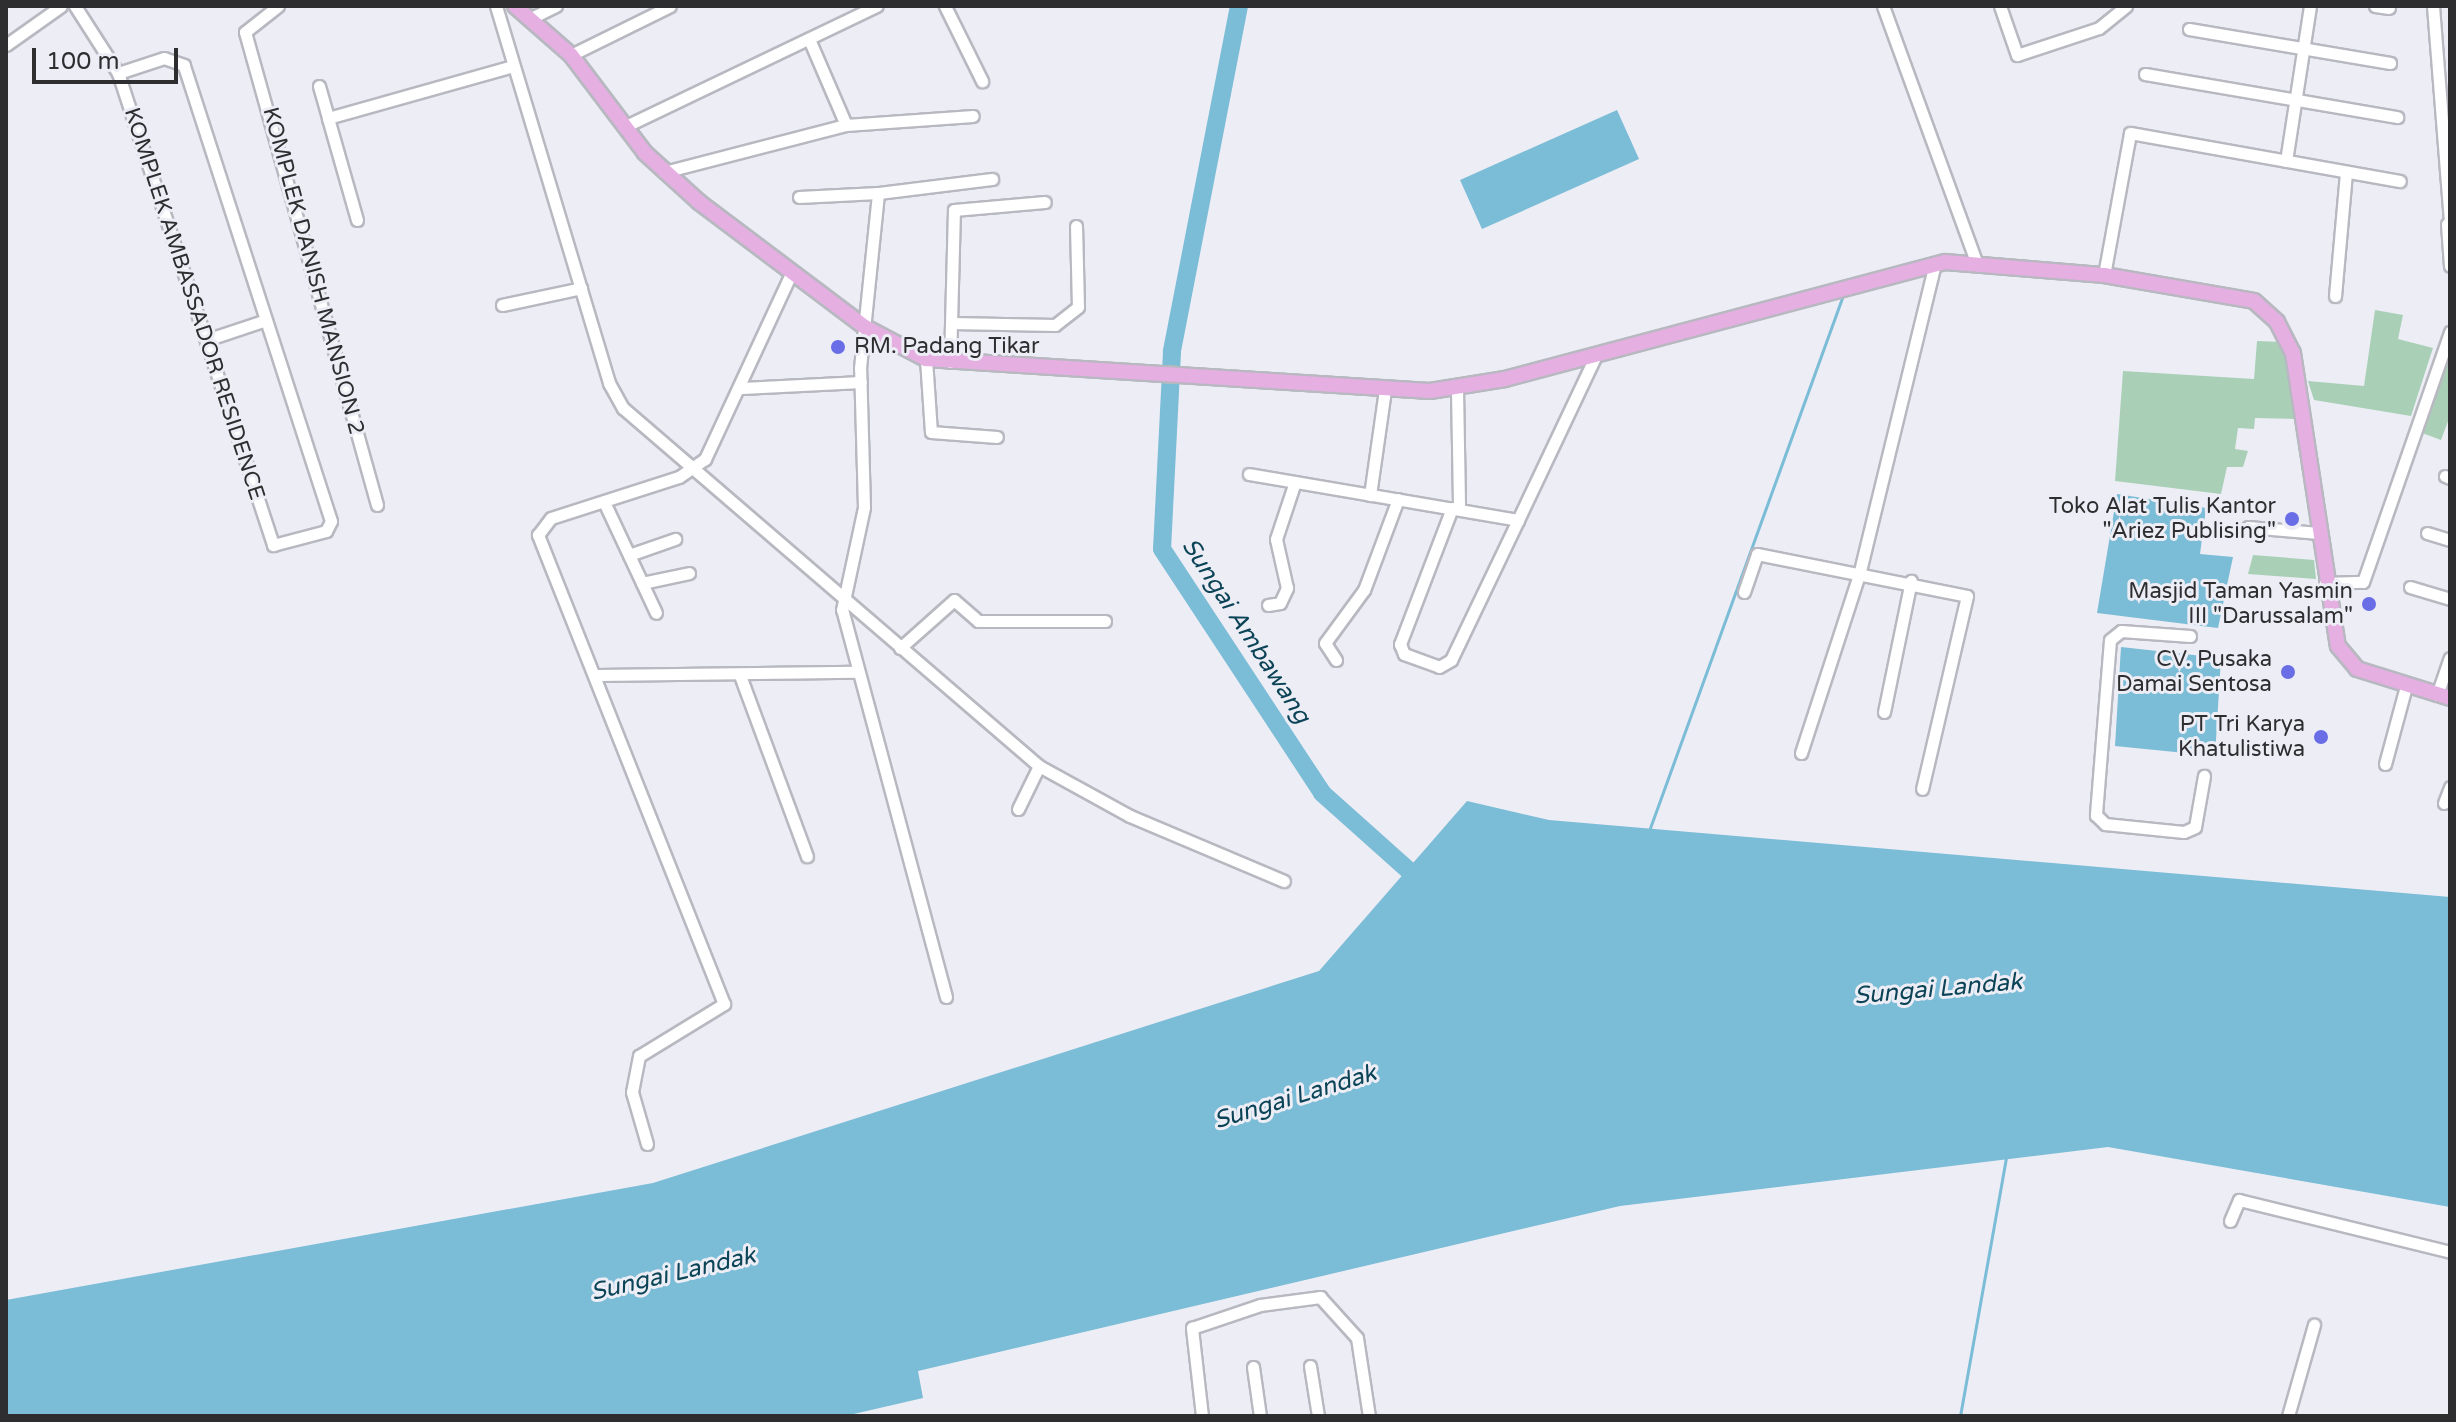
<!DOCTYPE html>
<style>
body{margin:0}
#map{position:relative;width:2456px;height:1422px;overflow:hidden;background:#ededf6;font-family:"Varela Round",sans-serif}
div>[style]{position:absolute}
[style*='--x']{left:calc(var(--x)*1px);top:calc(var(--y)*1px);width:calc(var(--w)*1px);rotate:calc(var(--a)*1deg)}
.green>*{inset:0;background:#a9d0b7}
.water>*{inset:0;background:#7bbcd6}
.stream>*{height:3px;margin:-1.5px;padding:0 1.5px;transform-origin:1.5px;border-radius:1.5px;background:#7bbcd6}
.river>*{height:18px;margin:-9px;padding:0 9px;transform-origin:9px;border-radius:9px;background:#7bbcd6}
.roads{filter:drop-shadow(2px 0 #b8b8c1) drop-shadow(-2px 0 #b8b8c1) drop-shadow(0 2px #b8b8c1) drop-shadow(0 -2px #b8b8c1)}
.minor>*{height:11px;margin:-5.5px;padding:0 5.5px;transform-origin:5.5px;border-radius:5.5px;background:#fff}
.major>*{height:14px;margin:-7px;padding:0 7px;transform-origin:7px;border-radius:7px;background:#e5afe2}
.dots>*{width:22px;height:22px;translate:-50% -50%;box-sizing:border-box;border:4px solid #ededf6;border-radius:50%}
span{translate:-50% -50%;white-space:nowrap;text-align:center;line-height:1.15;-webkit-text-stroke:6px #ededf6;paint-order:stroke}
.street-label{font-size:22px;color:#2e2e31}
.poi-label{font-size:22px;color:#2e2e31}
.left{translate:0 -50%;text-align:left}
.right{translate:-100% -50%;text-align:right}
.water-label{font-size:24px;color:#0b4456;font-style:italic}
.frame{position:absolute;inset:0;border:8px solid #2e2e31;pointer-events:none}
.scale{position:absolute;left:32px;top:48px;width:146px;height:36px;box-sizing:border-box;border:4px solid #2e2e31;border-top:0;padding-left:10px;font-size:24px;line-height:28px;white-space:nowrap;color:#2e2e31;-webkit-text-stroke:6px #ededf6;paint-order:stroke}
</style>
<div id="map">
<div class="green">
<i style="clip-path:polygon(2375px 310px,2403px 315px,2398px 339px,2433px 348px,2411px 416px,2314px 400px,2308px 381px,2364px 386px)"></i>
<i style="clip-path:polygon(2450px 337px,2450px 416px,2441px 440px,2414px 430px)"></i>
<i style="clip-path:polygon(2257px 341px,2282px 342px,2297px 419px,2255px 418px,2254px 429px,2238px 428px,2235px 449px,2248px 451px,2243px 467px,2227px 467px,2221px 494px,2115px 481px,2123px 371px,2254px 379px)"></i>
<i style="clip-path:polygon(2253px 555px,2314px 560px,2316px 579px,2248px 574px)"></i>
</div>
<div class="water">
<i style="clip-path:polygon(1617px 110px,1639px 159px,1482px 229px,1460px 180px)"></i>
<i style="clip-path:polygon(2117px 494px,2206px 508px,2200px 554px,2233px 557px,2218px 628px,2097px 613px)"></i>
<i style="clip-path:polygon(2121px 647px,2221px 658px,2215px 756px,2115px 746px)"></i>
<i style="clip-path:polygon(1467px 801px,1549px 820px,2450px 897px,2450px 1207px,2108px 1147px,1620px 1206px,918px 1371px,923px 1398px,845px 1416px,6px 1416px,6px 1300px,653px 1183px,1319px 971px)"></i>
</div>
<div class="stream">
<i style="--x:1650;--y:828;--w:564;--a:-70.09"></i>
<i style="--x:1960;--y:1416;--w:261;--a:-79.9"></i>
</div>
<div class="river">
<i style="--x:1239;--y:6;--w:352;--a:101"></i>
<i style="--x:1172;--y:352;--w:197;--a:92.9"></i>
<i style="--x:1162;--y:549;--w:292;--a:56.7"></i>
<i style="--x:1322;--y:793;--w:140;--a:41.8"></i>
</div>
<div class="roads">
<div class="minor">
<i style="--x:75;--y:6;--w:80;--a:57.3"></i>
<i style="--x:118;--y:73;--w:497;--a:71.8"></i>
<i style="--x:273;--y:545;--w:55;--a:-14.8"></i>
<i style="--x:326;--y:531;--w:11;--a:-63"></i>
<i style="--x:331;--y:521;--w:479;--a:-107.9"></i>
<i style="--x:184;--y:65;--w:21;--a:-161"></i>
<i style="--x:164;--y:58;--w:48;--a:161.9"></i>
<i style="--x:278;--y:6;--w:42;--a:141.8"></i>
<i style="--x:245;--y:32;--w:491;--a:74.4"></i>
<i style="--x:496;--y:6;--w:394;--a:73.3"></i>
<i style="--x:609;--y:383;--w:29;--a:61"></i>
<i style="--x:623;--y:408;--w:549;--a:40.71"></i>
<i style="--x:1039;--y:766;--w:104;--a:28.8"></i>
<i style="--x:1130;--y:816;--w:167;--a:22.9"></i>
<i style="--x:945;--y:6;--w:84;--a:63.7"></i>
<i style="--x:1883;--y:6;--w:271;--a:70"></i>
<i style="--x:2000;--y:6;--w:52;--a:70.9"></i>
<i style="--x:2017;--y:55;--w:86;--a:-18.2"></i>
<i style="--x:2099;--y:28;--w:35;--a:-39"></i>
<i style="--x:2375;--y:6;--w:14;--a:8"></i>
<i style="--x:2433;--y:6;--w:219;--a:85.5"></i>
<i style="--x:529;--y:19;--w:30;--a:-26"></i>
<i style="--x:2189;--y:29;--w:204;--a:9.6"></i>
<i style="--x:6;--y:45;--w:67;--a:-35.3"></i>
<i style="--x:571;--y:55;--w:110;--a:-26.3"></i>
<i style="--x:2145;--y:74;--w:256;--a:9.7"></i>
<i style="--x:319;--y:86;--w:33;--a:74"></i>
<i style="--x:846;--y:125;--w:127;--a:-4.1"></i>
<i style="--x:626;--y:126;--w:278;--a:-25.6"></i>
<i style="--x:2286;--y:161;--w:157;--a:-81.2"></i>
<i style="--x:664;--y:172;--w:188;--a:-14.5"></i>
<i style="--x:846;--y:125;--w:94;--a:-113.3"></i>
<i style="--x:799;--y:197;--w:79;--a:-2.9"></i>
<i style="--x:357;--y:220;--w:106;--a:-105.9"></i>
<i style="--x:328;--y:118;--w:189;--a:-15.7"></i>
<i style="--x:2447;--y:224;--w:42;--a:85.9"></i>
<i style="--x:2104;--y:275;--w:144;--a:-79.6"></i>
<i style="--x:2130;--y:133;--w:274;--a:10.1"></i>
<i style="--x:2335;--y:296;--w:124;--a:-84.9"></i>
<i style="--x:502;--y:305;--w:81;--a:-12.1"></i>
<i style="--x:952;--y:323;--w:103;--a:1.1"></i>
<i style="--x:1055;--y:325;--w:29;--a:-38"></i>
<i style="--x:1078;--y:307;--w:81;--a:-91.4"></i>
<i style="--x:206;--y:340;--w:63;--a:-18.4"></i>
<i style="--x:926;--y:359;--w:73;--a:86.1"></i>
<i style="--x:931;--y:432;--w:66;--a:4.3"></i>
<i style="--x:950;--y:362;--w:152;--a:-88.5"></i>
<i style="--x:954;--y:210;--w:91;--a:-5"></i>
<i style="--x:742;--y:388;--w:119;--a:-2.9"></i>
<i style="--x:1457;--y:389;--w:120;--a:89"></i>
<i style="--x:1249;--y:474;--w:273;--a:9.7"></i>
<i style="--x:1518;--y:520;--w:183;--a:-64.7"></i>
<i style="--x:2445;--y:476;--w:5;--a:22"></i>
<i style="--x:1370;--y:495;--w:106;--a:-81.9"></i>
<i style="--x:605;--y:504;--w:120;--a:64.9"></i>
<i style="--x:1452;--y:508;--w:146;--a:110.9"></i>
<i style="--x:1400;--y:644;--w:11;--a:68"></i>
<i style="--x:1404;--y:654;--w:37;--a:20"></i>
<i style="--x:1439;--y:667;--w:14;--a:-30"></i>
<i style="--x:1451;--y:660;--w:155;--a:-64.4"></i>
<i style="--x:2248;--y:527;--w:71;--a:4.8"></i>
<i style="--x:2427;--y:533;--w:24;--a:17"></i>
<i style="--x:629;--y:555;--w:49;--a:-19.2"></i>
<i style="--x:642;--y:583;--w:48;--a:-12"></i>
<i style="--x:2325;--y:583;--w:38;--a:-2"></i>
<i style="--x:2363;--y:582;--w:265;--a:-70.8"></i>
<i style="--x:2410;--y:587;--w:42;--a:16.7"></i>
<i style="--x:1744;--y:592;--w:40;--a:-71.1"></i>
<i style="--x:1757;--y:554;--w:214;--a:11.3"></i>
<i style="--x:1967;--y:596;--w:198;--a:103.1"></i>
<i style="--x:1268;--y:605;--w:12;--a:-9"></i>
<i style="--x:1280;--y:603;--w:17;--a:-65"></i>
<i style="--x:1287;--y:588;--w:50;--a:-102.7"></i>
<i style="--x:1276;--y:539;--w:60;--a:-71.6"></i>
<i style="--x:2190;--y:636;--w:69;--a:-175.9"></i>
<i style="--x:2121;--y:631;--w:14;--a:141"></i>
<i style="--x:2110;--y:640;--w:176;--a:94.6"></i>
<i style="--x:2096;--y:815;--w:13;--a:45"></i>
<i style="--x:2105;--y:824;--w:79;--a:5.8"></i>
<i style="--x:2184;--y:832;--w:12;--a:-24"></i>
<i style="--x:2195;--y:827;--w:52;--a:-80"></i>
<i style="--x:900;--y:648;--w:72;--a:-41.6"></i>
<i style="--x:954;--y:600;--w:32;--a:41"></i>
<i style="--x:978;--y:621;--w:127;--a:0"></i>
<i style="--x:1336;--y:660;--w:20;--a:-123"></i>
<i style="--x:1325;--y:643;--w:66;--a:-53.7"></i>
<i style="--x:1364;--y:590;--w:97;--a:-69.5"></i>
<i style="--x:597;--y:675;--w:259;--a:-0.7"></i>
<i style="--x:741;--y:678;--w:190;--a:69.7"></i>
<i style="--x:2437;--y:695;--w:39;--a:-71"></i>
<i style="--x:1884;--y:712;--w:134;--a:-78.4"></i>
<i style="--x:1801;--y:753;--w:191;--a:-72"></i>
<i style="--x:1860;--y:571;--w:316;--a:-76.3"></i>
<i style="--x:2385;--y:764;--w:81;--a:-74.9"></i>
<i style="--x:2444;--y:803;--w:17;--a:-69"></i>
<i style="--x:1018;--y:809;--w:48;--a:-64"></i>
<i style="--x:946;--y:997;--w:401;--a:-105"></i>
<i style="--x:842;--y:610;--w:105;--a:-77.9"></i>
<i style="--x:864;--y:507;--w:139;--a:-91.6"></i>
<i style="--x:860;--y:368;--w:176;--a:-84.1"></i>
<i style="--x:878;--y:193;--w:115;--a:-7"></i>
<i style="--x:647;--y:1144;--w:54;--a:-106.1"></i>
<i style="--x:632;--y:1092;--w:37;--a:-79"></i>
<i style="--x:639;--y:1056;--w:100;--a:-31.5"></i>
<i style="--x:724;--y:1004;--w:505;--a:-111.63"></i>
<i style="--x:538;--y:535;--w:21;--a:-53"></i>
<i style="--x:551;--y:518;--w:134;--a:-17.8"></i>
<i style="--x:679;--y:477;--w:32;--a:-35"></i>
<i style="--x:705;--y:459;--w:204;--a:-65.1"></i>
<i style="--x:2230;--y:1221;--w:23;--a:-67"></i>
<i style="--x:2239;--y:1200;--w:217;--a:13.8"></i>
<i style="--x:1310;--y:1366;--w:51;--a:80.9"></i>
<i style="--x:1253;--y:1367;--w:49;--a:81.9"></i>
<i style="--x:1202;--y:1416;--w:89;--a:-96.5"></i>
<i style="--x:1192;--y:1328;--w:72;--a:-18.7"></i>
<i style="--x:1260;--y:1305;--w:61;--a:-7.6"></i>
<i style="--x:1320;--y:1297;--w:55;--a:47.9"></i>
<i style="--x:1357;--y:1338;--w:79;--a:81.3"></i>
<i style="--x:2288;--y:1416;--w:95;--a:-74.1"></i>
</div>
<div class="major">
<i style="--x:515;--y:6;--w:74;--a:41.2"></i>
<i style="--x:571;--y:55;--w:123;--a:52.9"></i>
<i style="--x:645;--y:153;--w:73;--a:42.2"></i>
<i style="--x:699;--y:202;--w:208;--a:37"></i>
<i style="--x:865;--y:327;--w:69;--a:27.7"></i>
<i style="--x:926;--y:359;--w:505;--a:3.63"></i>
<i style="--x:1430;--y:391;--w:76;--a:-9.1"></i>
<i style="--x:1505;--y:379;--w:455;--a:-14.9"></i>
<i style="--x:1945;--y:262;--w:160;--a:4.7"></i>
<i style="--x:2104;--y:275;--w:152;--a:9.8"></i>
<i style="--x:2254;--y:301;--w:31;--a:42"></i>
<i style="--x:2277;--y:322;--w:35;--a:63"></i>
<i style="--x:2293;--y:353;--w:296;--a:81.3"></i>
<i style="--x:2338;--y:646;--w:30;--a:50"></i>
<i style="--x:2357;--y:669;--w:97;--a:17.3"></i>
</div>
</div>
<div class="dots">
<i style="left:838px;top:347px;background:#696de6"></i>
<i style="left:2292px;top:519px;background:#696de6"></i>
<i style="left:2369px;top:604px;background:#696de6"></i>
<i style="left:2288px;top:672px;background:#696de6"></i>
<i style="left:2321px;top:737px;background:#696de6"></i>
</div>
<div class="street-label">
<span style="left:313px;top:271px;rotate:75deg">KOMPLEK DANISH MANSION 2</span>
<span style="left:194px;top:304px;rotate:72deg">KOMPLEK AMBASSADOR RESIDENCE</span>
</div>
<div class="poi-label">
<span class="left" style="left:854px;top:347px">RM. Padang Tikar</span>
<span class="right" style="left:2276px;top:519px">Toko Alat Tulis Kantor<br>"Ariez Publising"</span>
<span class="right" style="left:2353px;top:604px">Masjid Taman Yasmin<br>III "Darussalam"</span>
<span class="right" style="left:2272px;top:672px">CV. Pusaka<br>Damai Sentosa</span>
<span class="right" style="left:2305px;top:737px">PT Tri Karya<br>Khatulistiwa</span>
</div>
<div class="water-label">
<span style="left:1246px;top:631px;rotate:57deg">Sungai Ambawang</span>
<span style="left:1938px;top:989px;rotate:-5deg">Sungai Landak</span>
<span style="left:1295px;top:1097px;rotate:-17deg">Sungai Landak</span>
<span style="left:673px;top:1274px;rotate:-13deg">Sungai Landak</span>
</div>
<div class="frame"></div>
<div class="scale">100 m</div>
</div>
